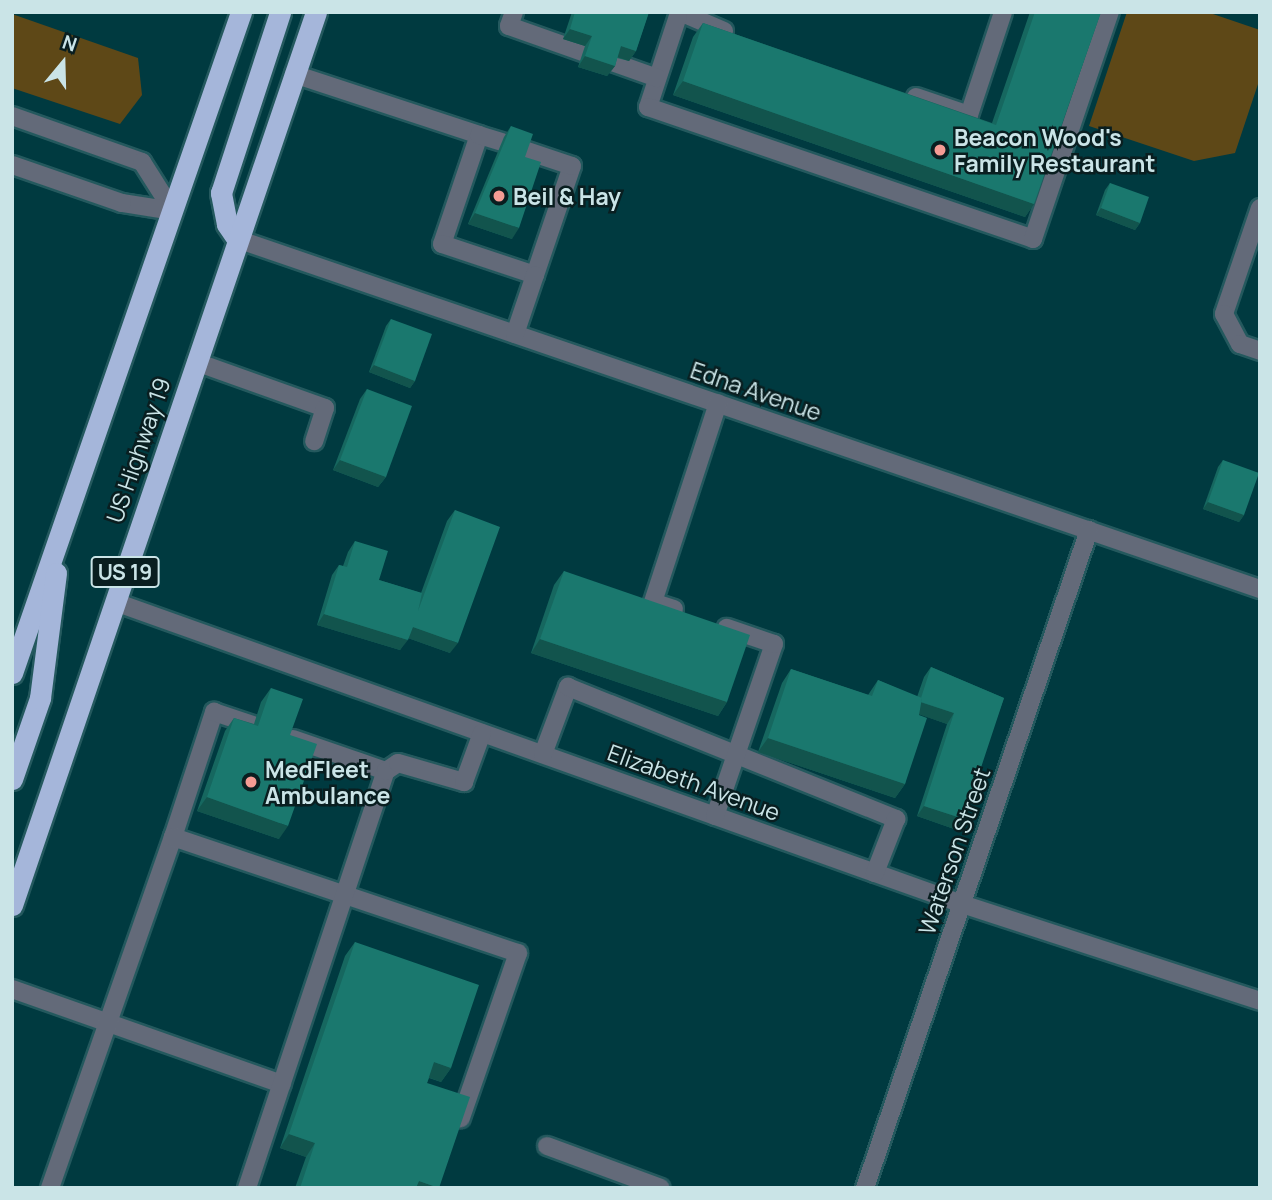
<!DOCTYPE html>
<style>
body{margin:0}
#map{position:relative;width:1272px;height:1200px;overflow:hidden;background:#003a40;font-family:Manrope,sans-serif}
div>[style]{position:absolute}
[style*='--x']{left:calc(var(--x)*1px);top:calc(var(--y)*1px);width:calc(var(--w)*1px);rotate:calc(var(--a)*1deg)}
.green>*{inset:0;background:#5e4817}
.roads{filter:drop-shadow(2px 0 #24595e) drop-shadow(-2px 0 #24595e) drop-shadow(0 2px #24595e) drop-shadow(0 -2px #24595e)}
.minor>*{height:18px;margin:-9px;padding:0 9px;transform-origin:9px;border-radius:9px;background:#636a79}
.highway>*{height:21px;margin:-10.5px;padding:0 10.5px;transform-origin:10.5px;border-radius:10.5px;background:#a5b6da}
.wall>*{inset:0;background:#16675f}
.shaded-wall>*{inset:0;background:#12544d}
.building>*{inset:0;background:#1a786e}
.dots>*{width:19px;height:19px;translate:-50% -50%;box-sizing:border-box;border:4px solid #091e20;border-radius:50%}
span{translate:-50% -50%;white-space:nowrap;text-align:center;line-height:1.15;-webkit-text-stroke:5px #091e20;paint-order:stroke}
.shield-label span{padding:2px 5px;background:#091e20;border:2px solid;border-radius:5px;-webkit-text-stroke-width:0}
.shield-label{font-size:21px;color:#cae4e7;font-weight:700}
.poi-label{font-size:23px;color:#cae4e7;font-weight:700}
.left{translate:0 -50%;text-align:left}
.street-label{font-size:23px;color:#cae4e7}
.frame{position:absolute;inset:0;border:14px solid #cae4e7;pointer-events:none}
.north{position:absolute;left:28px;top:28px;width:70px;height:70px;-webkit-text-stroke:5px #091e20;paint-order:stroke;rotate:19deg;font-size:19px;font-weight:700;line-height:28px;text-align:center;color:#cae4e7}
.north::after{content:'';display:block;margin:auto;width:24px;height:32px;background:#cae4e7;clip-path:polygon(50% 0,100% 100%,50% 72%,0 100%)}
</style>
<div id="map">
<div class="green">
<i style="clip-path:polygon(1127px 12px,1207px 12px,1260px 30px,1260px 78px,1235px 153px,1194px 161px,1089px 126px)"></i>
<i style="clip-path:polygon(12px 14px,138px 58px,142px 95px,120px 124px,12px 88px)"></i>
</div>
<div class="roads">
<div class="minor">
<i style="--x:514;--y:12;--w:15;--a:110"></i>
<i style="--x:509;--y:26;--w:78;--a:19.4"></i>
<i style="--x:680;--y:12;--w:48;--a:23.4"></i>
<i style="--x:678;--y:16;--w:96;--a:108.2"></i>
<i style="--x:648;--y:107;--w:407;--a:18.9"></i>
<i style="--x:1033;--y:239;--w:240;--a:-71.3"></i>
<i style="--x:612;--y:62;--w:48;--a:19.6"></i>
<i style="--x:294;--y:74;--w:195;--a:18.2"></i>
<i style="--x:479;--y:135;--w:115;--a:108.7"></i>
<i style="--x:442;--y:244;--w:98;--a:18.4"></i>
<i style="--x:535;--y:275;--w:115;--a:-71.3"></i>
<i style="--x:572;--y:166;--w:51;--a:-161.6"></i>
<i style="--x:916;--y:97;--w:56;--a:18.8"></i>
<i style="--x:969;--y:115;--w:108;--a:-71.7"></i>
<i style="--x:12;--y:116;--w:138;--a:19.5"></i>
<i style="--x:142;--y:162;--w:58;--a:57.7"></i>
<i style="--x:173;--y:211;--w:52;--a:-171.1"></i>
<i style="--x:122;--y:203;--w:116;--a:-160.9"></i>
<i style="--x:479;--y:135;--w:24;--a:17"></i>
<i style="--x:1260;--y:208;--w:112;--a:108.8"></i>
<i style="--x:1224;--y:314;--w:34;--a:62"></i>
<i style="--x:1240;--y:344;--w:21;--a:19"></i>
<i style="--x:237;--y:239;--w:1081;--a:18.89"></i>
<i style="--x:515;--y:334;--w:62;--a:-71.3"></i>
<i style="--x:196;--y:362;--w:137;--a:19.6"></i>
<i style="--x:325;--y:408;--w:35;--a:108"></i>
<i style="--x:115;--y:602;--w:899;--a:19.62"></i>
<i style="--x:962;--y:904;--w:313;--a:18"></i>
<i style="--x:674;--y:609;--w:22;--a:-162"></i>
<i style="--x:653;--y:602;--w:209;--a:-71.9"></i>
<i style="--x:293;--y:739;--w:98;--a:19"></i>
<i style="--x:543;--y:754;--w:72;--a:-69.5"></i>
<i style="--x:568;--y:687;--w:354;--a:21.9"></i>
<i style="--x:896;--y:819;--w:58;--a:111.3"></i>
<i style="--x:715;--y:816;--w:182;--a:-71.1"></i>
<i style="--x:774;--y:644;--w:50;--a:-161.2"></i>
<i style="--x:173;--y:837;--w:132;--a:-71.8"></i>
<i style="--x:214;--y:712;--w:41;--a:18.4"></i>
<i style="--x:12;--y:989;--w:286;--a:19.4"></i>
<i style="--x:547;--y:1146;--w:121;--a:20.2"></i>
<i style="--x:50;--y:1188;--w:372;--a:-70.7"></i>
<i style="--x:173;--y:837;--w:364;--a:18.6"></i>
<i style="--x:518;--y:953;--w:175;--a:109.1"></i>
<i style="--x:247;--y:1188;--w:440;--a:-71.6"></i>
<i style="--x:386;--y:771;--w:14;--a:-34"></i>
<i style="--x:398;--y:763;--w:69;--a:16.1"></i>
<i style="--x:464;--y:782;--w:52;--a:-69.8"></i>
<i style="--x:865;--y:1188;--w:695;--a:-71.2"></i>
</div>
<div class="highway">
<i style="--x:237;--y:239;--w:18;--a:-124"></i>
<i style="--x:227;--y:224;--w:32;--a:-101"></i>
<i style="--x:221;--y:193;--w:190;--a:-71.9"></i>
<i style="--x:12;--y:673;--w:700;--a:-70.89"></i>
<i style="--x:12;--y:779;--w:86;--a:-70.9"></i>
<i style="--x:40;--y:698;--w:126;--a:-82.7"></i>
<i style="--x:12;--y:905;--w:943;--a:-71.2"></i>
</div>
</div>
<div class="wall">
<i style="clip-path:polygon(572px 12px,649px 12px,636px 51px,629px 61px,617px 58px,615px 66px,607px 76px,578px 67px,585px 46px,563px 39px)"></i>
<i style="clip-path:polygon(1030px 12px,1101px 12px,1034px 204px,1025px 217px,673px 95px,693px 37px,703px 23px,992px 123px)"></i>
<i style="clip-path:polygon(511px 126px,525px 157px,512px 239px,468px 224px,504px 137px)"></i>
<i style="clip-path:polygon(1110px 183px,1140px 223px,1135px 230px,1096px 215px,1105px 190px)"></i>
<i style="clip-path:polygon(391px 319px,415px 381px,410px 388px,369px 372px,386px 326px)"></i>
<i style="clip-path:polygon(367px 389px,386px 477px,378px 487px,333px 470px,360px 399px)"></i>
<i style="clip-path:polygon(1223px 460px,1244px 515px,1239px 522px,1203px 509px,1218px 467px)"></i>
<i style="clip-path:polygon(455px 510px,450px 653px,408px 638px,400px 650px,317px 625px,332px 575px,339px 565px,343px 566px,348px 552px,355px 541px,379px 580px,421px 593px,447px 521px)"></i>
<i style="clip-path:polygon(564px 571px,727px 702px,718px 716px,531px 653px,554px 585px)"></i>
<i style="clip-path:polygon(931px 667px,1004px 698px,957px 830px,917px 816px,947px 724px,919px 714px,905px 784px,895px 798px,758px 752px,782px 683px,791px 669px,868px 695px,878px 680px,917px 697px,924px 677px)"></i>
<i style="clip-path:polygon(271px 688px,290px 735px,279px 839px,197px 811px,225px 731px,234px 718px,254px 724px,261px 702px)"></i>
<i style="clip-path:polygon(355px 942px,451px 1068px,441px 1082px,429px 1078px,427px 1083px,439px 1188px,295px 1188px,306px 1157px,280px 1148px,345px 956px)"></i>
</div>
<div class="shaded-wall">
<i style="clip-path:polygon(570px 29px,592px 36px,585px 46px,563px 39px)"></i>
<i style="clip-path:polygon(621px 46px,636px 51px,629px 61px,614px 56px)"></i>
<i style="clip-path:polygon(585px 56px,615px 66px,607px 76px,578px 67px)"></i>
<i style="clip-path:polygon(683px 81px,1034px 204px,1025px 217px,673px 95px)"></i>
<i style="clip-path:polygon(1101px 208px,1140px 223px,1135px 230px,1096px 215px)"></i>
<i style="clip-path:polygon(475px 213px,519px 228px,512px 239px,468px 224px)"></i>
<i style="clip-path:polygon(374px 365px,415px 381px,410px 388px,369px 372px)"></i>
<i style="clip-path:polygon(340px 460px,386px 477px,378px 487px,333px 470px)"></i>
<i style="clip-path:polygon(1208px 502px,1244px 515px,1239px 522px,1203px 509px)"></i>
<i style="clip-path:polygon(324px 614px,408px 640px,400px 650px,317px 625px)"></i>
<i style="clip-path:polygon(413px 627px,458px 643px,450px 653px,405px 637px)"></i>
<i style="clip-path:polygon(540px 639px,727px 702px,718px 716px,531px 653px)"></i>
<i style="clip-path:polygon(920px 702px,954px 713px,947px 724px,912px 712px)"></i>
<i style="clip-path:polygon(768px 738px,905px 784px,895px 798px,758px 752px)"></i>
<i style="clip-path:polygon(207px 797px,288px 826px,279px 839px,197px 811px)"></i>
<i style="clip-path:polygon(924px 806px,964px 819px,957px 830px,917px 816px)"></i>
<i style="clip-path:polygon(434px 1062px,451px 1068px,441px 1082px,425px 1076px)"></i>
<i style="clip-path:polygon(289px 1134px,315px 1143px,306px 1157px,280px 1148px)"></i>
<i style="clip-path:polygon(419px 1181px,439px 1188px,414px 1188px)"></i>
</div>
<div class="building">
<i style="clip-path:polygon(575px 12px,649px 12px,636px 51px,621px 46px,615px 66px,585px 56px,592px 36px,570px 29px)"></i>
<i style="clip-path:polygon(1035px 12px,1101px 12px,1034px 204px,683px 81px,703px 23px,996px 125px)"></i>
<i style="clip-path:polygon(511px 126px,533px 134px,525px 157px,541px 162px,519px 228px,475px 213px)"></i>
<i style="clip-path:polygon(1110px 183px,1149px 197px,1140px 223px,1101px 208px)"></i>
<i style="clip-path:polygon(391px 319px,432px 334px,415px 381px,374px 365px)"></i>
<i style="clip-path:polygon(367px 389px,412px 406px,386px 477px,340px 460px)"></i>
<i style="clip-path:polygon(1223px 460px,1259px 473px,1244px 515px,1208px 502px)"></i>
<i style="clip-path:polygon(455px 510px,500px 527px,458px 643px,413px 627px,408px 640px,324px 614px,339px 565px,347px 567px,355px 541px,388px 551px,379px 580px,422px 593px,418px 611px)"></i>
<i style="clip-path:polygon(564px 571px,750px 635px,727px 702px,540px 639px)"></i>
<i style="clip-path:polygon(931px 667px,1004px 698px,964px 819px,924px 806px,954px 713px,921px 702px,922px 698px,921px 698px)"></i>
<i style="clip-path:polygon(791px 669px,872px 696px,878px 680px,922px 698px,919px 715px,927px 718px,905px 784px,768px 738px)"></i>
<i style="clip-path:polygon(271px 688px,303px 699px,290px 735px,317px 744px,288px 826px,207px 797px,234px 718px,258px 726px)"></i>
<i style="clip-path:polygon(355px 942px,479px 985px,451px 1068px,434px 1062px,427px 1083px,470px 1097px,439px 1188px,419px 1181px,416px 1188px,300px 1188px,315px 1143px,289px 1134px)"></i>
</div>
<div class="dots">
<i style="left:940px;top:150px;background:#f59c94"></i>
<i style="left:499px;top:196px;background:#f59c94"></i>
<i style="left:251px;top:782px;background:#f59c94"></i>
</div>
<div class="shield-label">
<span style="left:125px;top:572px">US 19</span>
</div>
<div class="poi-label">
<span class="left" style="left:954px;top:150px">Beacon Wood's<br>Family Restaurant</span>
<span class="left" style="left:513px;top:196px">Beil &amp; Hay</span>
<span class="left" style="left:265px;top:782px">MedFleet<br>Ambulance</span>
</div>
<div class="street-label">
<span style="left:756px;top:391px;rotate:19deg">Edna Avenue</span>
<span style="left:138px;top:450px;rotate:-71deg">US Highway 19</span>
<span style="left:694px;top:782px;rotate:20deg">Elizabeth Avenue</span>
<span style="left:954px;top:851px;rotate:-71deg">Waterson Street</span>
</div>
<div class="frame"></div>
<div class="north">N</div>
</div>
